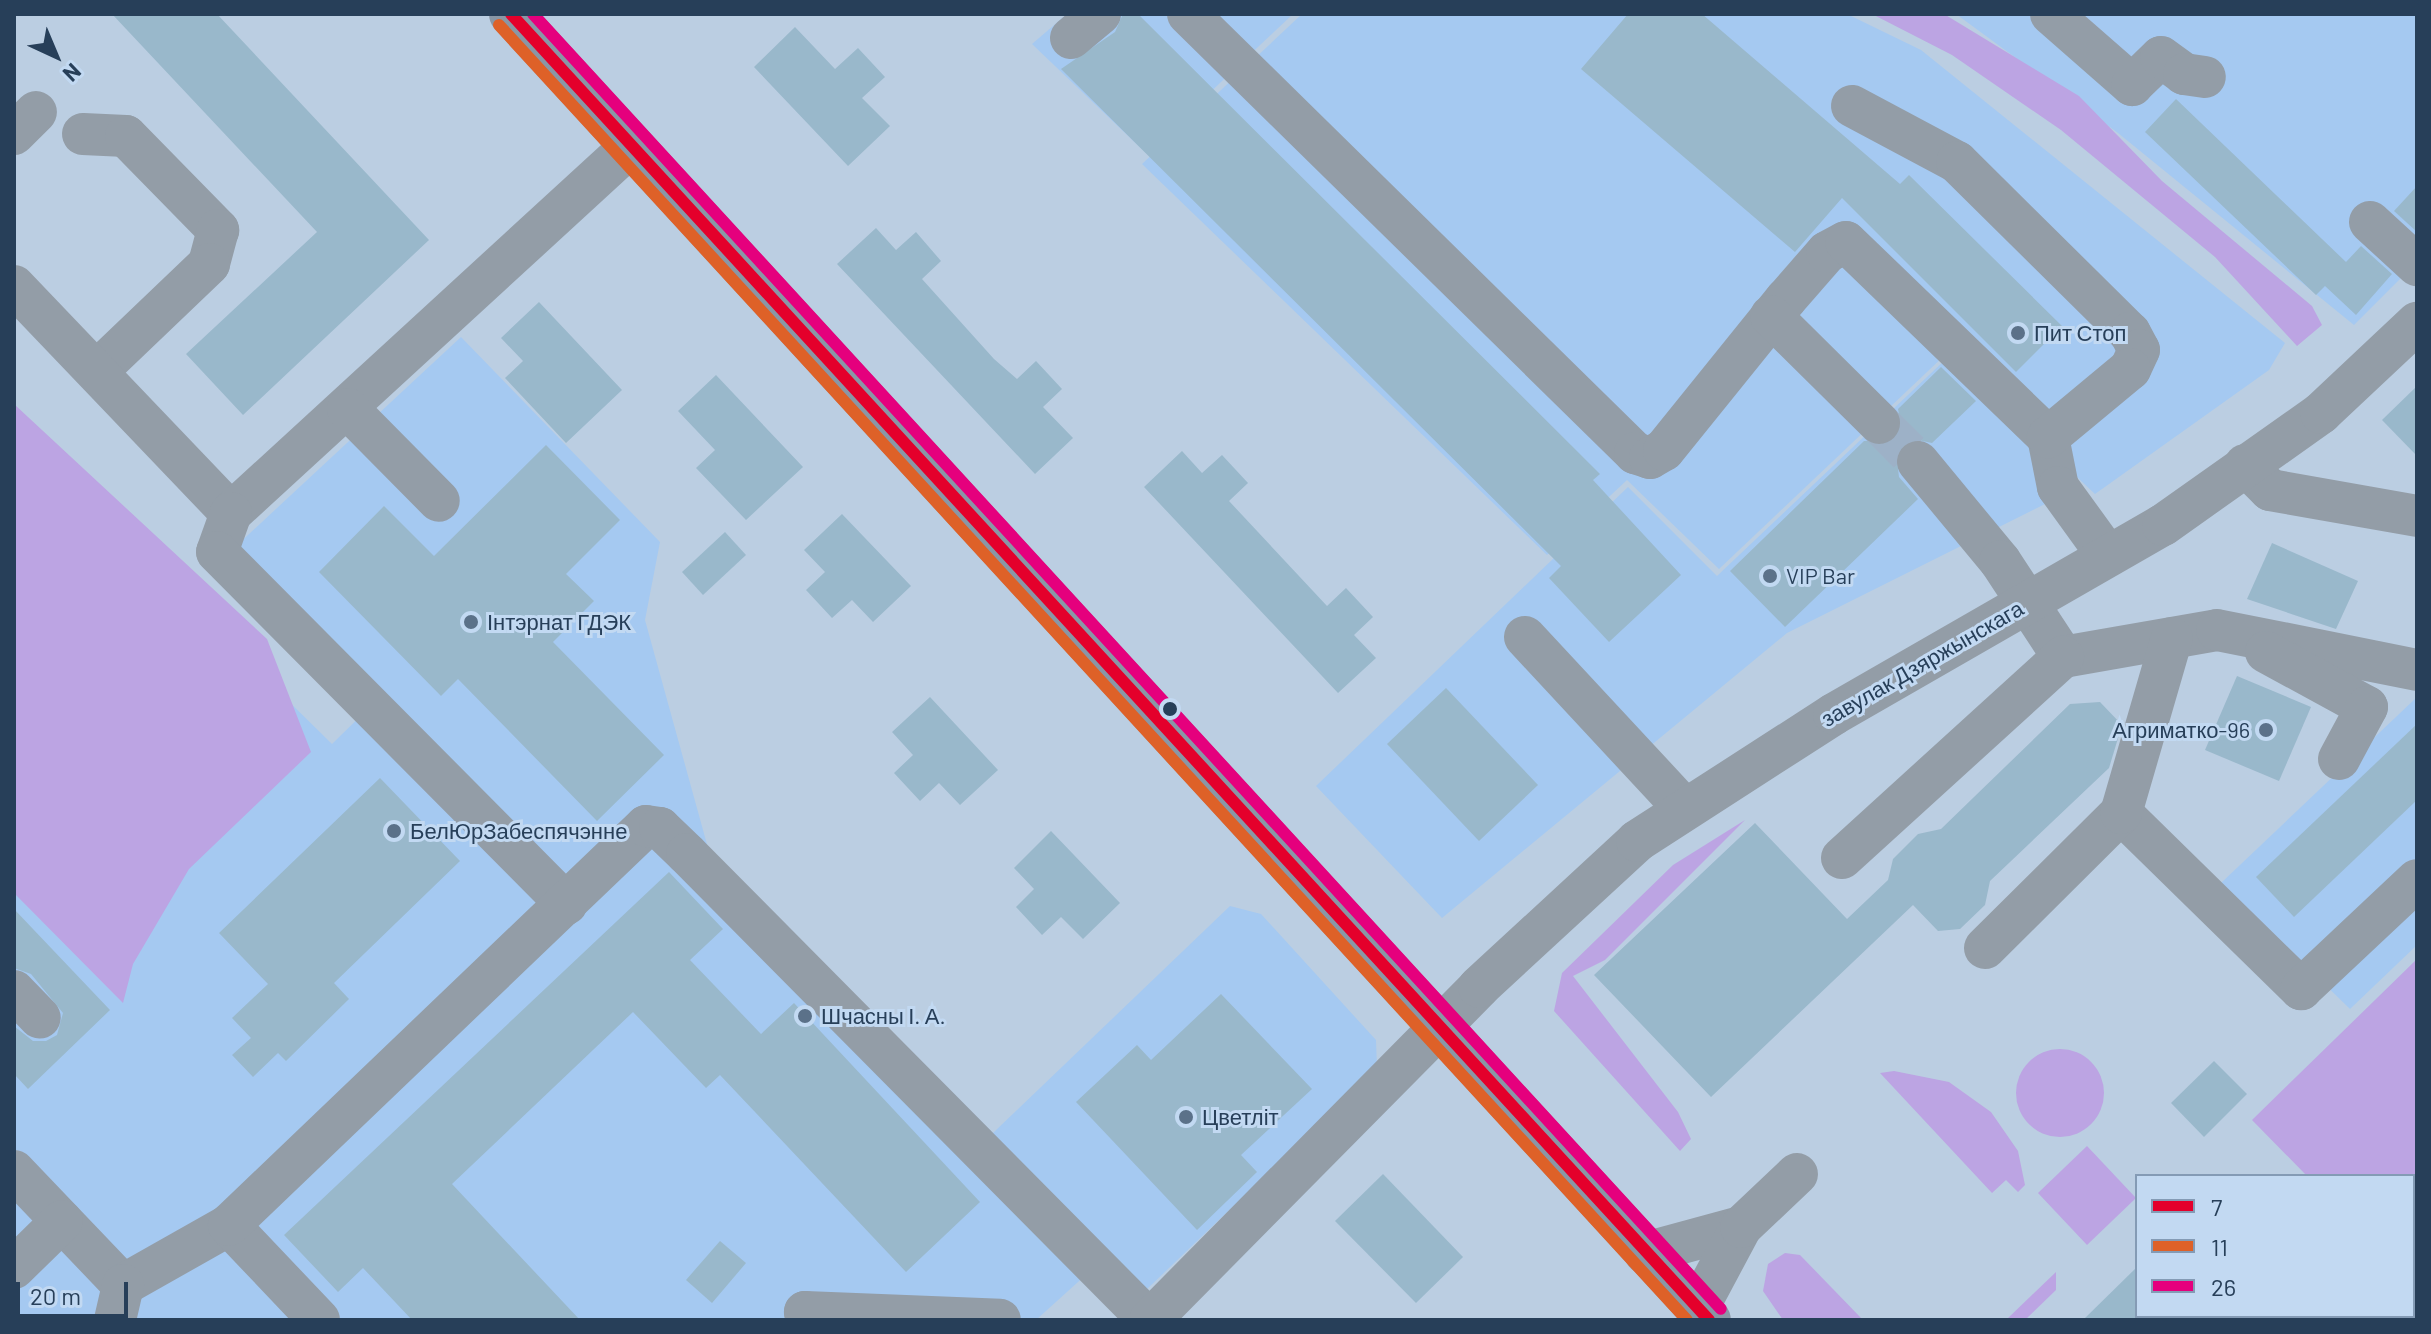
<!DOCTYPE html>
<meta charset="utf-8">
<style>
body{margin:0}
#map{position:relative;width:2431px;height:1334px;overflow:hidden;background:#bbcee2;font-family:Barlow,sans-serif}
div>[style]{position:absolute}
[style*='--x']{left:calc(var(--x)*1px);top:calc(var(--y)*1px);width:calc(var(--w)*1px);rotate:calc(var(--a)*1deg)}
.built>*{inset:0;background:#a5c9f1}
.green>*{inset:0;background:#bca4e3}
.round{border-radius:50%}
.building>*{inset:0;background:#99b8cb}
.minor-tunnel>*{height:42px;margin-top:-21px;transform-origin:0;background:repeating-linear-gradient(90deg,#9db1c7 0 42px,transparent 0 63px)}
.minor>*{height:42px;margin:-21px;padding:0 21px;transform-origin:21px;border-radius:21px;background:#939da7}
.major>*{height:44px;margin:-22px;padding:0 22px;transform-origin:22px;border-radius:22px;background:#8997a6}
.bus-1>*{height:12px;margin:-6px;padding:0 6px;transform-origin:6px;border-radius:6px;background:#e4002b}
.bus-2>*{height:12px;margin:-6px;padding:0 6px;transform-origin:6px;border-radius:6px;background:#de6128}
.bus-3>*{height:12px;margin:-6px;padding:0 6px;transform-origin:6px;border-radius:6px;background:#e5007d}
.dots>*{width:22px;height:22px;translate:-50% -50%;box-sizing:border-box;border:4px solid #c2d9f2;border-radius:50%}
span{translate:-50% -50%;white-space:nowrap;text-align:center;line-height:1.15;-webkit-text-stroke:6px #c2d9f2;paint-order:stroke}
.poi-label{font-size:22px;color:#273f59}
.left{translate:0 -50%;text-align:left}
.right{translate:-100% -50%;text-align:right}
.street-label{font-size:22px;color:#273f59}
.frame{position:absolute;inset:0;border:16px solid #273f59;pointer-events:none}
.legend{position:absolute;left:2135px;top:1174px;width:280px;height:144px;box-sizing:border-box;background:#c2d9f2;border:2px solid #849bb5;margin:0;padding:10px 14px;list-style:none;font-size:24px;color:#273f59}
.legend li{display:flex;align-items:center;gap:16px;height:40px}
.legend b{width:40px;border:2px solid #849bb5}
.north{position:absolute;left:16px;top:16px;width:80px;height:80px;-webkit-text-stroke:6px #c2d9f2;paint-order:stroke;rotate:136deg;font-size:22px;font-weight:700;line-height:32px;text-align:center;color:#273f59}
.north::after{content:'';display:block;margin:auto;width:28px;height:36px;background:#273f59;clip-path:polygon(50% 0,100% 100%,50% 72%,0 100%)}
.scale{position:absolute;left:16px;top:1282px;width:112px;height:36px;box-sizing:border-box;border:4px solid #273f59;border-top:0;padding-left:10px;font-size:24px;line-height:28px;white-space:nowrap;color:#273f59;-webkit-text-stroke:6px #c2d9f2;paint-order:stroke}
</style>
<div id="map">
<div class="built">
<i style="clip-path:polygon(1067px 14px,1293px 14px,1146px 153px,1032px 44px)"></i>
<i style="clip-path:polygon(1302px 14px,1847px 14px,1921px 50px,2285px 343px,2269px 370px,2095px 494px,1946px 354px,1719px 569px,1627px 480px,1547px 555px,1142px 164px)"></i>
<i style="clip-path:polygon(1956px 14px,2417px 14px,2417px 262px,2354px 325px,2118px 133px)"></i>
<i style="clip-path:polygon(461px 337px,660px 542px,645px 620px,708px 848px,993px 1133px,1230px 906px,1261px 914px,1376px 1040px,1377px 1068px,1145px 1291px,1109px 1254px,1036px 1320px,14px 1320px,14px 431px,332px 744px,379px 698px,234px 548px)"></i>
<i style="clip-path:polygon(1947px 358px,2079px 487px,1787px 633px,1442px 918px,1316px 786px,1628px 487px,1717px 576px)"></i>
<i style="clip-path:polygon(2417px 697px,2417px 945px,2350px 1009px,2221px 883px)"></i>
</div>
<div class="green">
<i style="clip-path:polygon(1872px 14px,1944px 14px,2079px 96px,2162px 181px,2312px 306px,2322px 325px,2297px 346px,2215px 257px,2061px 130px,1952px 55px)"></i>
<i style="clip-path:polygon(14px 404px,267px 639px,311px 752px,189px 869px,133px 964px,123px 1003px,14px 893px)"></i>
<i style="clip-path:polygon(1745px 820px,1605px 960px,1573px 976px,1678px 1112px,1691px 1139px,1680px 1151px,1554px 1011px,1562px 973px,1673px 865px)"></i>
<i style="clip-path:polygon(2417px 959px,2417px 1249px,2413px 1253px,2413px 1176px,2307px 1176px,2252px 1120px)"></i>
<i class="round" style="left:2016px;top:1049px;width:88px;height:88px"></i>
<i style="clip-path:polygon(1894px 1071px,1949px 1082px,1991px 1112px,2018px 1151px,2025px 1185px,2018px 1192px,2006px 1180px,1992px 1193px,1880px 1073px)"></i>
<i style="clip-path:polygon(2087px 1146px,2136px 1198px,2087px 1245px,2038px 1193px)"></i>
<i style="clip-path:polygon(1785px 1253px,1800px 1255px,1863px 1320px,1783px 1320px,1763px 1291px,1768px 1264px)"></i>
<i style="clip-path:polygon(2056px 1272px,2056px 1290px,2025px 1320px,2006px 1320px)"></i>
</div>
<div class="building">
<i style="clip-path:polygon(112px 14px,217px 14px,429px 240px,243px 415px,186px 354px,317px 232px)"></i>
<i style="clip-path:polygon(1123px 14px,1138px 14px,1600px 474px,1593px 480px,1681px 575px,1609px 642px,1549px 578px,1561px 566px,1061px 69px,1115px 32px)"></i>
<i style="clip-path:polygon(1628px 14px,1702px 14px,1900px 184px,1909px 175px,2062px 326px,2016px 372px,1842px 198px,1795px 252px,1581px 69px)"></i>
<i style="clip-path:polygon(795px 27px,835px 69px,858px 48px,885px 77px,862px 98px,890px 126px,848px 166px,754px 67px)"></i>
<i style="clip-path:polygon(2176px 99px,2346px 262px,2361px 246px,2392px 274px,2356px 315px,2325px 286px,2316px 295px,2145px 132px)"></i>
<i style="clip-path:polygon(2417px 186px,2417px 232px,2394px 211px)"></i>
<i style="clip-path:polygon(876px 228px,896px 250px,916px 232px,941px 261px,922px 279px,994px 359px,1017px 379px,1036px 361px,1062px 389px,1043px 407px,1073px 438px,1035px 474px,837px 264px)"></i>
<i style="clip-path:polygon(539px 302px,622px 390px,566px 443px,505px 378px,523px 361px,501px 338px)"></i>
<i style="clip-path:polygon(1941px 367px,1976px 401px,1932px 443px,1913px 439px,1896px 453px,1899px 477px,1918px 499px,1785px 627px,1730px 571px,1864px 441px,1895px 440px,1902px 428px,1898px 409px)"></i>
<i style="clip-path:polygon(716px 375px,803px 467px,746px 520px,696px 468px,715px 450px,678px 411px)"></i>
<i style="clip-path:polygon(2417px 386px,2417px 456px,2382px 420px)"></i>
<i style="clip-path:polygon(546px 445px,620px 520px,566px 574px,594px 601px,553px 642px,664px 755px,597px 821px,458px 679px,441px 696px,319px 572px,384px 506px,434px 556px)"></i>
<i style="clip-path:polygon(1182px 451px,1202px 473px,1222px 455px,1248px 483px,1229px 501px,1327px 606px,1346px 588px,1373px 617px,1354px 635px,1376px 658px,1338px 693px,1144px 487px)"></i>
<i style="clip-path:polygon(842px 514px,911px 586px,873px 622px,852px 600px,832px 618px,806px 590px,825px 572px,804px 550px)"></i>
<i style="clip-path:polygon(725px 532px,746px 555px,703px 595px,682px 572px)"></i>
<i style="clip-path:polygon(2272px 543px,2358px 581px,2336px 629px,2247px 599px)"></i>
<i style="clip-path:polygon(2237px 676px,2311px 707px,2279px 781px,2205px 750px)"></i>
<i style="clip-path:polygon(1446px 688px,1538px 785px,1479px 841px,1387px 744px)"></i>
<i style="clip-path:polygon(930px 697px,998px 770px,960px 805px,939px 783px,920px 801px,894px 773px,913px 755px,892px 732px)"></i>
<i style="clip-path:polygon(2100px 702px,2122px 725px,2109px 768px,1990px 881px,1985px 905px,1960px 929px,1938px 931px,1913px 905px,1711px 1097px,1594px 975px,1755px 823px,1847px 919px,1888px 880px,1893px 859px,1918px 834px,1941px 829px,2070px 704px)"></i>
<i style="clip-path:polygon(2417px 724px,2417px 800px,2294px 917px,2256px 877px)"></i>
<i style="clip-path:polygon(380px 778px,460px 861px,334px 983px,349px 999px,286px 1061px,278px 1053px,253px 1077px,232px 1055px,251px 1038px,232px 1018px,268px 984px,219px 933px)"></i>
<i style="clip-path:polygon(1051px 831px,1120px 903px,1083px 939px,1061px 917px,1042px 935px,1016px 907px,1034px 889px,1014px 868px)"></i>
<i style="clip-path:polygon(669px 872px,723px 929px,690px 960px,761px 1034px,794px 1003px,980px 1202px,906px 1272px,720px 1075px,706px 1088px,633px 1012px,452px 1184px,580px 1320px,412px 1320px,363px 1268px,338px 1292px,284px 1235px)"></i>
<i style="clip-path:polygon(14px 909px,110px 1010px,28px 1089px,14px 1074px,14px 1026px,33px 1041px,46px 1041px,57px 1035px,63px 1013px,31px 974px,14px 968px)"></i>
<i style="clip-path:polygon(1221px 994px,1312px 1089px,1241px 1155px,1257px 1172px,1197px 1230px,1076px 1102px,1137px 1045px,1151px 1060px)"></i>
<i style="clip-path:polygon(2214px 1061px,2247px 1094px,2204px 1137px,2171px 1103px)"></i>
<i style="clip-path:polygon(1383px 1174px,1463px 1257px,1416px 1303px,1335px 1221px)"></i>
<i style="clip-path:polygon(720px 1241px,746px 1263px,712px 1303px,686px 1280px)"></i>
<i style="clip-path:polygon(2137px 1267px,2137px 1320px,2083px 1320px)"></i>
</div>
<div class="minor-tunnel">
<i style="--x:1879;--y:423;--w:55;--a:45"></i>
</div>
<div class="minor">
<i style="--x:1188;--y:14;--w:627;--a:44.48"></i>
<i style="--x:1635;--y:453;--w:16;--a:18"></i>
<i style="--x:1650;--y:458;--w:16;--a:-30"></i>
<i style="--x:1664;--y:450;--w:194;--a:-51.1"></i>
<i style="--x:1786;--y:299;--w:62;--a:-48.9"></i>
<i style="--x:1827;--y:252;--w:21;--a:-28"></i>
<i style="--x:1846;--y:242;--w:281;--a:44"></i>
<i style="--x:2048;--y:437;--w:51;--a:78.7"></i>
<i style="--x:2058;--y:487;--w:85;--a:54.1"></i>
<i style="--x:2051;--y:14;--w:108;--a:41.2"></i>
<i style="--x:2132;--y:85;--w:40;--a:-44"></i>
<i style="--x:2161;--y:57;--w:29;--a:36"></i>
<i style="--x:2184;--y:74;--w:21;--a:8"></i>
<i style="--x:1071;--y:38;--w:38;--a:-40"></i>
<i style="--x:1852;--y:106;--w:119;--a:28.1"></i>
<i style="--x:1957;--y:162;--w:243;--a:44.7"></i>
<i style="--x:2130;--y:333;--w:19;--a:62"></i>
<i style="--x:2139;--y:350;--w:21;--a:115"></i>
<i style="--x:2130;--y:369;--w:107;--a:140.3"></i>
<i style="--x:14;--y:134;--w:31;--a:-45"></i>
<i style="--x:83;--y:134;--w:43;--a:2.7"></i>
<i style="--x:126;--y:136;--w:132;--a:45.6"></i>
<i style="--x:218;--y:230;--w:35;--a:105"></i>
<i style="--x:209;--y:264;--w:153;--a:136.3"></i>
<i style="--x:2370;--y:222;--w:64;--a:42.5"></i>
<i style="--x:14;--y:286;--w:314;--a:46.3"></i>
<i style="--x:231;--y:513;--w:543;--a:-42.54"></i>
<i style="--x:1771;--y:316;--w:152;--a:44.7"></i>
<i style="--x:348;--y:409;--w:129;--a:45.3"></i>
<i style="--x:1918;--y:462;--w:129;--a:50.4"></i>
<i style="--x:2000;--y:561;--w:115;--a:56.7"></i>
<i style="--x:2063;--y:657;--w:156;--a:-9.9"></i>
<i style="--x:2217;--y:630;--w:204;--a:11.3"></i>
<i style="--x:2245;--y:465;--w:35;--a:45"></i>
<i style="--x:2270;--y:490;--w:149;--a:10"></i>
<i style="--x:231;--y:513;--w:41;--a:109.7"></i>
<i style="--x:217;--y:552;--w:496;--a:45.2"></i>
<i style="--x:1525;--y:637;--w:232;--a:47.1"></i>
<i style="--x:2266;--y:652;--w:115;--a:28.6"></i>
<i style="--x:2367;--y:707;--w:59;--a:118.3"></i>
<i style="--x:2121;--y:813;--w:252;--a:44.4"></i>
<i style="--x:2301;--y:989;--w:159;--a:-43.2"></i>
<i style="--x:1842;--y:858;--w:299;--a:-42.3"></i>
<i style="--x:1985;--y:948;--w:192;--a:-44.8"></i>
<i style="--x:2121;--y:813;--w:182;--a:-73.8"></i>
<i style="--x:14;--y:991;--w:37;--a:46"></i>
<i style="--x:14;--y:1171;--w:158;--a:46.3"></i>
<i style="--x:123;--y:1285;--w:122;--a:-29.5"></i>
<i style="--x:1645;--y:1253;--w:99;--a:-15.2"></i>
<i style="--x:14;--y:1268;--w:67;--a:-44.4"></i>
<i style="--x:1698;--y:1308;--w:92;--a:-62"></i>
<i style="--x:1741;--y:1227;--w:77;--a:-43.4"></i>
<i style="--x:115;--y:1320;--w:36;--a:-77"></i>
<i style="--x:319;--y:1320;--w:131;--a:-133.5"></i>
<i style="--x:229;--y:1225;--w:577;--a:-43.74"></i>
<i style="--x:646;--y:826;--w:14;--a:8"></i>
<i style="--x:660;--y:828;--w:37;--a:44"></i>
<i style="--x:687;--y:854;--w:656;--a:45.25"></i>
<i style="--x:809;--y:1320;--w:9;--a:-117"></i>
<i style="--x:805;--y:1312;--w:195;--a:2.3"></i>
<i style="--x:1150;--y:1320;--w:468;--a:-45.3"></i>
<i style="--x:1479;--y:987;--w:215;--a:-42.7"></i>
<i style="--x:1637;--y:841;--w:234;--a:-32.8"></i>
<i style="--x:1834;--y:714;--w:379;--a:-29.9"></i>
<i style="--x:2163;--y:525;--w:194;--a:-35.3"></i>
<i style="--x:2321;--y:413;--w:132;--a:-43.2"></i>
</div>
<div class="major">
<i style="--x:511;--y:14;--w:1772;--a:47.47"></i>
</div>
<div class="bus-1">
<i style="--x:511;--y:14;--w:1772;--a:47.47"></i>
</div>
<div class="bus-2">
<i style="--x:499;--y:25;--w:1757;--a:47.47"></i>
</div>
<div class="bus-3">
<i style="--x:533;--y:14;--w:1757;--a:47.47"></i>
</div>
<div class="dots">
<i style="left:2018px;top:333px;background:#5b7189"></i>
<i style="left:1770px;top:576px;background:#5b7189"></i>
<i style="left:471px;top:622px;background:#5b7189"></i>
<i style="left:1170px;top:709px;background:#273f59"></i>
<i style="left:2266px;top:730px;background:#5b7189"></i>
<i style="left:394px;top:831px;background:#5b7189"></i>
<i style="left:805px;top:1016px;background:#5b7189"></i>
<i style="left:1186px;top:1117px;background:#5b7189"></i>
</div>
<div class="poi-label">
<span class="left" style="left:2034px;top:333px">Пит Стоп</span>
<span class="left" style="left:1786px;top:576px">VIP Bar</span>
<span class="left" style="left:487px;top:622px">Інтэрнат ГДЭК</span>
<span class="right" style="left:2250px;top:730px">Агриматко-96</span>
<span class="left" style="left:410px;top:831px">БелЮрЗабеспячэнне</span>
<span class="left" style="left:821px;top:1016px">Шчасны І. А.</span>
<span class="left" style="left:1202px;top:1117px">Цветліт</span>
</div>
<div class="street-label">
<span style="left:1922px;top:663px;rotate:-30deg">завулак Дзяржынскага</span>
</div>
<div class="frame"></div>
<ul class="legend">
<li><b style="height:10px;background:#e4002b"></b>7</li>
<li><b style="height:10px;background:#de6128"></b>11</li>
<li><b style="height:10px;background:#e5007d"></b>26</li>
</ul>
<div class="north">N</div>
<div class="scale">20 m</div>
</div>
